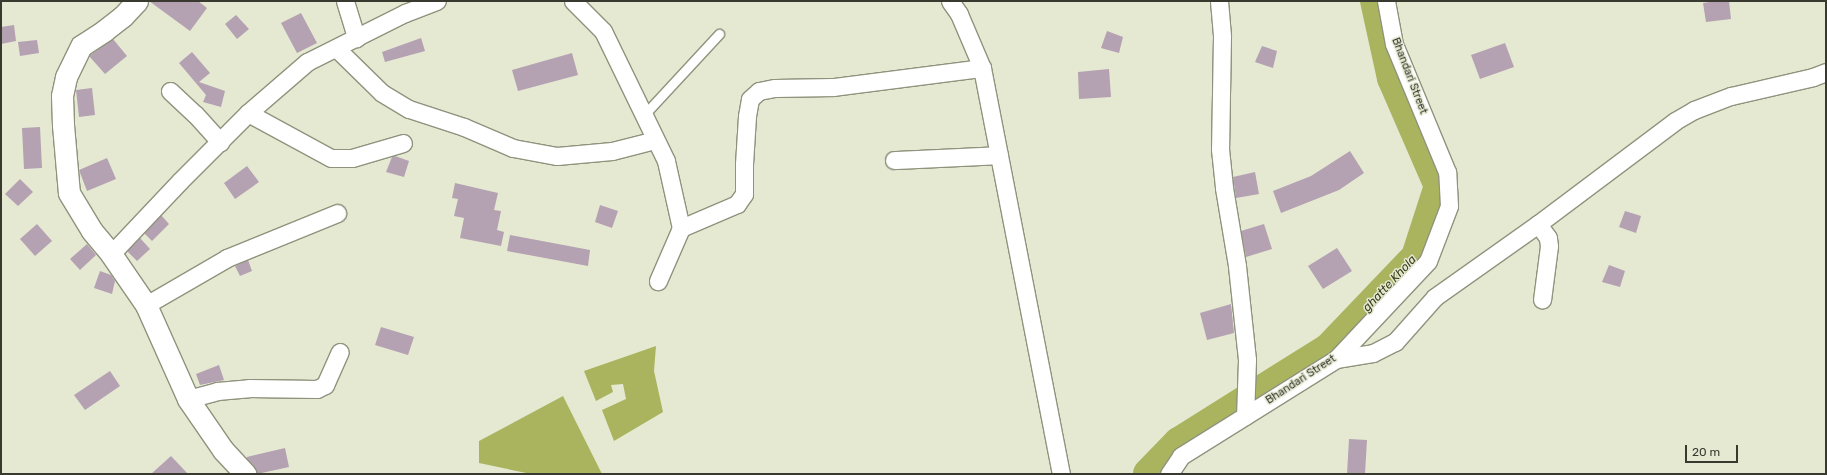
<!DOCTYPE html>
<style>
body{margin:0}
#map{position:relative;width:1827px;height:475px;overflow:hidden;background:#e5e9d2;font-family:Rubik,sans-serif}
div>[style]{position:absolute}
[style*='--x']{left:calc(var(--x)*1px);top:calc(var(--y)*1px);width:calc(var(--w)*1px);rotate:calc(var(--a)*1deg)}
.water>*{inset:0;background:#aab45e}
.river>*{height:32px;margin:-16px;padding:0 16px;transform-origin:16px;border-radius:16px;background:#aab45e}
.building>*{inset:0;background:#b4a1b2}
.roads{filter:drop-shadow(1px 0 #8f937d) drop-shadow(-1px 0 #8f937d) drop-shadow(0 1px #8f937d) drop-shadow(0 -1px #8f937d)}
.service>*{height:9px;margin:-4.5px;padding:0 4.5px;transform-origin:4.5px;border-radius:4.5px;background:#fff}
.minor>*{height:17px;margin:-8.5px;padding:0 8.5px;transform-origin:8.5px;border-radius:8.5px;background:#fff}
.tertiary>*{height:21px;margin:-10.5px;padding:0 10.5px;transform-origin:10.5px;border-radius:10.5px;background:#fff}
span{translate:-50% -50%;white-space:nowrap;text-align:center;line-height:1.15;-webkit-text-stroke:3px #e5e9d2;paint-order:stroke}
.street-label{font-size:11px;color:#383a30}
.water-label{font-size:12px;color:#3a3e19;font-style:italic}
.frame{position:absolute;inset:0;border:2px solid #383a30;pointer-events:none}
.scale{position:absolute;left:1685px;top:445px;width:53px;height:18px;box-sizing:border-box;border:2px solid #383a30;border-top:0;padding-left:5px;font-size:12px;line-height:14px;white-space:nowrap;color:#383a30;-webkit-text-stroke:3px #e5e9d2;paint-order:stroke}
</style>
<div id="map">
<div class="water">
<i style="clip-path:polygon(656px 346px,654px 371px,663px 412px,614px 441px,602px 410px,626px 399px,623px 384px,611px 385px,613px 392px,596px 401px,584px 371px)"></i>
<i style="clip-path:polygon(563px 396px,602px 474px,531px 474px,479px 463px,479px 441px)"></i>
</div>
<div class="river">
<i style="--x:1149;--y:474;--w:43;--a:-45.9"></i>
<i style="--x:1179;--y:443;--w:177;--a:-32.1"></i>
<i style="--x:1329;--y:349;--w:127;--a:-46.3"></i>
<i style="--x:1417;--y:257;--w:75;--a:-72.1"></i>
<i style="--x:1440;--y:186;--w:118;--a:-113.5"></i>
<i style="--x:1393;--y:78;--w:79;--a:-102.4"></i>
</div>
<div class="building">
<i style="clip-path:polygon(149px 1px,198px 1px,207px 8px,190px 31px)"></i>
<i style="clip-path:polygon(1716px 1px,1729px 1px,1731px 19px,1706px 22px,1703px 3px)"></i>
<i style="clip-path:polygon(301px 13px,317px 43px,297px 53px,281px 23px)"></i>
<i style="clip-path:polygon(236px 15px,249px 29px,237px 39px,225px 24px)"></i>
<i style="clip-path:polygon(14px 25px,16px 41px,1px 44px,1px 27px)"></i>
<i style="clip-path:polygon(1107px 31px,1123px 37px,1119px 53px,1101px 48px)"></i>
<i style="clip-path:polygon(421px 38px,425px 51px,385px 62px,382px 52px)"></i>
<i style="clip-path:polygon(113px 39px,127px 56px,105px 74px,89px 56px)"></i>
<i style="clip-path:polygon(37px 40px,39px 53px,20px 56px,18px 42px)"></i>
<i style="clip-path:polygon(1505px 43px,1514px 67px,1480px 79px,1471px 55px)"></i>
<i style="clip-path:polygon(1262px 46px,1277px 51px,1273px 68px,1255px 62px)"></i>
<i style="clip-path:polygon(192px 52px,210px 73px,199px 82px,225px 91px,221px 107px,203px 102px,206px 95px,179px 63px)"></i>
<i style="clip-path:polygon(572px 53px,578px 75px,518px 91px,512px 70px)"></i>
<i style="clip-path:polygon(1109px 69px,1111px 97px,1079px 99px,1078px 72px)"></i>
<i style="clip-path:polygon(92px 88px,95px 115px,79px 117px,76px 90px)"></i>
<i style="clip-path:polygon(40px 127px,42px 168px,24px 169px,22px 128px)"></i>
<i style="clip-path:polygon(1350px 151px,1364px 173px,1339px 190px,1281px 213px,1273px 191px,1311px 176px)"></i>
<i style="clip-path:polygon(395px 156px,409px 161px,404px 177px,386px 172px,392px 157px)"></i>
<i style="clip-path:polygon(107px 158px,116px 179px,87px 191px,79px 170px)"></i>
<i style="clip-path:polygon(247px 166px,259px 182px,235px 199px,224px 183px)"></i>
<i style="clip-path:polygon(1255px 172px,1259px 194px,1236px 198px,1233px 177px)"></i>
<i style="clip-path:polygon(20px 179px,33px 192px,18px 206px,5px 194px)"></i>
<i style="clip-path:polygon(455px 183px,498px 193px,494px 210px,501px 211px,497px 230px,504px 232px,501px 246px,460px 238px,464px 218px,454px 216px,458px 199px,452px 198px)"></i>
<i style="clip-path:polygon(600px 205px,618px 211px,612px 228px,595px 222px)"></i>
<i style="clip-path:polygon(1625px 211px,1641px 216px,1636px 233px,1619px 227px)"></i>
<i style="clip-path:polygon(161px 215px,169px 224px,152px 241px,144px 233px)"></i>
<i style="clip-path:polygon(37px 224px,52px 241px,35px 256px,20px 239px)"></i>
<i style="clip-path:polygon(1264px 224px,1272px 249px,1246px 257px,1241px 231px)"></i>
<i style="clip-path:polygon(510px 235px,590px 250px,588px 266px,507px 251px)"></i>
<i style="clip-path:polygon(140px 238px,150px 249px,137px 261px,127px 251px)"></i>
<i style="clip-path:polygon(87px 244px,96px 255px,80px 270px,70px 259px)"></i>
<i style="clip-path:polygon(1337px 248px,1352px 271px,1323px 289px,1308px 266px)"></i>
<i style="clip-path:polygon(248px 260px,252px 271px,240px 276px,235px 266px)"></i>
<i style="clip-path:polygon(1609px 265px,1625px 271px,1620px 287px,1602px 282px)"></i>
<i style="clip-path:polygon(100px 271px,111px 275px,115px 281px,112px 294px,94px 288px)"></i>
<i style="clip-path:polygon(1231px 304px,1234px 333px,1207px 340px,1200px 313px)"></i>
<i style="clip-path:polygon(381px 327px,414px 337px,408px 355px,375px 345px)"></i>
<i style="clip-path:polygon(219px 365px,224px 380px,200px 385px,196px 374px)"></i>
<i style="clip-path:polygon(110px 371px,120px 386px,85px 410px,74px 395px)"></i>
<i style="clip-path:polygon(1349px 439px,1367px 440px,1365px 474px,1347px 474px)"></i>
<i style="clip-path:polygon(285px 448px,289px 467px,257px 474px,254px 466px,247px 459px,247px 457px)"></i>
<i style="clip-path:polygon(171px 456px,188px 474px,151px 474px)"></i>
</div>
<div class="roads">
<div class="service">
<i style="--x:643;--y:116;--w:112;--a:-47.2"></i>
</div>
<div class="minor">
<i style="--x:345;--y:1;--w:39;--a:73"></i>
<i style="--x:573;--y:1;--w:42;--a:45"></i>
<i style="--x:603;--y:31;--w:144;--a:64.1"></i>
<i style="--x:666;--y:161;--w:69;--a:77.4"></i>
<i style="--x:681;--y:228;--w:58;--a:113.5"></i>
<i style="--x:950;--y:1;--w:16;--a:55"></i>
<i style="--x:959;--y:14;--w:59;--a:66.9"></i>
<i style="--x:982;--y:68;--w:414;--a:79"></i>
<i style="--x:1219;--y:1;--w:36;--a:85"></i>
<i style="--x:1222;--y:37;--w:112;--a:91"></i>
<i style="--x:1220;--y:149;--w:39;--a:84"></i>
<i style="--x:1224;--y:188;--w:79;--a:80.5"></i>
<i style="--x:1237;--y:266;--w:95;--a:83.9"></i>
<i style="--x:1247;--y:360;--w:56;--a:92"></i>
<i style="--x:336;--y:48;--w:64;--a:44.4"></i>
<i style="--x:382;--y:93;--w:31;--a:31"></i>
<i style="--x:409;--y:109;--w:58;--a:18.1"></i>
<i style="--x:464;--y:127;--w:53;--a:23.2"></i>
<i style="--x:513;--y:148;--w:45;--a:10.3"></i>
<i style="--x:557;--y:156;--w:55;--a:-5.2"></i>
<i style="--x:612;--y:151;--w:44;--a:-14.3"></i>
<i style="--x:170;--y:91;--w:34;--a:43"></i>
<i style="--x:195;--y:114;--w:38;--a:48"></i>
<i style="--x:248;--y:113;--w:94;--a:28.5"></i>
<i style="--x:331;--y:158;--w:21;--a:0"></i>
<i style="--x:352;--y:158;--w:53;--a:-16.4"></i>
<i style="--x:894;--y:160;--w:105;--a:-2.7"></i>
<i style="--x:1538;--y:224;--w:17;--a:54"></i>
<i style="--x:1548;--y:238;--w:8;--a:83"></i>
<i style="--x:1549;--y:246;--w:54;--a:97.4"></i>
<i style="--x:681;--y:228;--w:61;--a:-23.2"></i>
<i style="--x:737;--y:204;--w:12;--a:-55"></i>
<i style="--x:744;--y:194;--w:30;--a:-90"></i>
<i style="--x:744;--y:164;--w:48;--a:-86.4"></i>
<i style="--x:747;--y:116;--w:17;--a:-80"></i>
<i style="--x:750;--y:99;--w:12;--a:-42"></i>
<i style="--x:759;--y:91;--w:16;--a:-11"></i>
<i style="--x:775;--y:88;--w:58;--a:-1"></i>
<i style="--x:833;--y:87;--w:150;--a:-7.3"></i>
<i style="--x:111;--y:254;--w:100;--a:-46.6"></i>
<i style="--x:180;--y:181;--w:96;--a:-45"></i>
<i style="--x:248;--y:113;--w:78;--a:-40.8"></i>
<i style="--x:307;--y:62;--w:110;--a:-26.6"></i>
<i style="--x:405;--y:13;--w:34;--a:-21"></i>
<i style="--x:146;--y:305;--w:94;--a:-30.1"></i>
<i style="--x:227;--y:258;--w:119;--a:-22.2"></i>
<i style="--x:1336;--y:359;--w:37;--a:-9"></i>
<i style="--x:1373;--y:353;--w:25;--a:-27"></i>
<i style="--x:1395;--y:342;--w:60;--a:-48.4"></i>
<i style="--x:1435;--y:297;--w:126;--a:-35.3"></i>
<i style="--x:1538;--y:224;--w:171;--a:-36.9"></i>
<i style="--x:1675;--y:121;--w:22;--a:-30"></i>
<i style="--x:1694;--y:110;--w:40;--a:-21"></i>
<i style="--x:1731;--y:96;--w:84;--a:-13"></i>
<i style="--x:1813;--y:77;--w:14;--a:-21"></i>
<i style="--x:188;--y:399;--w:30;--a:-15"></i>
<i style="--x:217;--y:391;--w:32;--a:-5"></i>
<i style="--x:249;--y:388;--w:68;--a:0.8"></i>
<i style="--x:317;--y:389;--w:9;--a:-27"></i>
<i style="--x:325;--y:385;--w:36;--a:-66"></i>
<i style="--x:1169;--y:474;--w:22;--a:-56"></i>
<i style="--x:1181;--y:456;--w:183;--a:-32"></i>
<i style="--x:1336;--y:359;--w:134;--a:-46.8"></i>
<i style="--x:1428;--y:261;--w:59;--a:-69.1"></i>
<i style="--x:1449;--y:206;--w:34;--a:-93"></i>
<i style="--x:1447;--y:172;--w:139;--a:-112.5"></i>
<i style="--x:1394;--y:44;--w:44;--a:-100.5"></i>
</div>
<div class="tertiary">
<i style="--x:137;--y:1;--w:21;--a:133"></i>
<i style="--x:123;--y:16;--w:24;--a:142"></i>
<i style="--x:104;--y:31;--w:27;--a:147"></i>
<i style="--x:81;--y:46;--w:34;--a:116"></i>
<i style="--x:66;--y:77;--w:19;--a:102"></i>
<i style="--x:62;--y:96;--w:29;--a:88"></i>
<i style="--x:63;--y:125;--w:68;--a:85"></i>
<i style="--x:69;--y:193;--w:44;--a:58.8"></i>
<i style="--x:92;--y:231;--w:30;--a:50"></i>
<i style="--x:111;--y:254;--w:62;--a:55.5"></i>
<i style="--x:146;--y:305;--w:103;--a:65.9"></i>
<i style="--x:188;--y:399;--w:62;--a:55.5"></i>
<i style="--x:223;--y:450;--w:33;--a:47"></i>
</div>
</div>
<div class="street-label">
<span style="left:1409px;top:76px;rotate:69deg">Bhandari Street</span>
<span style="left:1301px;top:380px;rotate:-33deg">Bhandari Street</span>
</div>
<div class="water-label">
<span style="left:1390px;top:284px;rotate:-47deg">ghatte Khola</span>
</div>
<div class="frame"></div>
<div class="scale">20 m</div>
</div>
